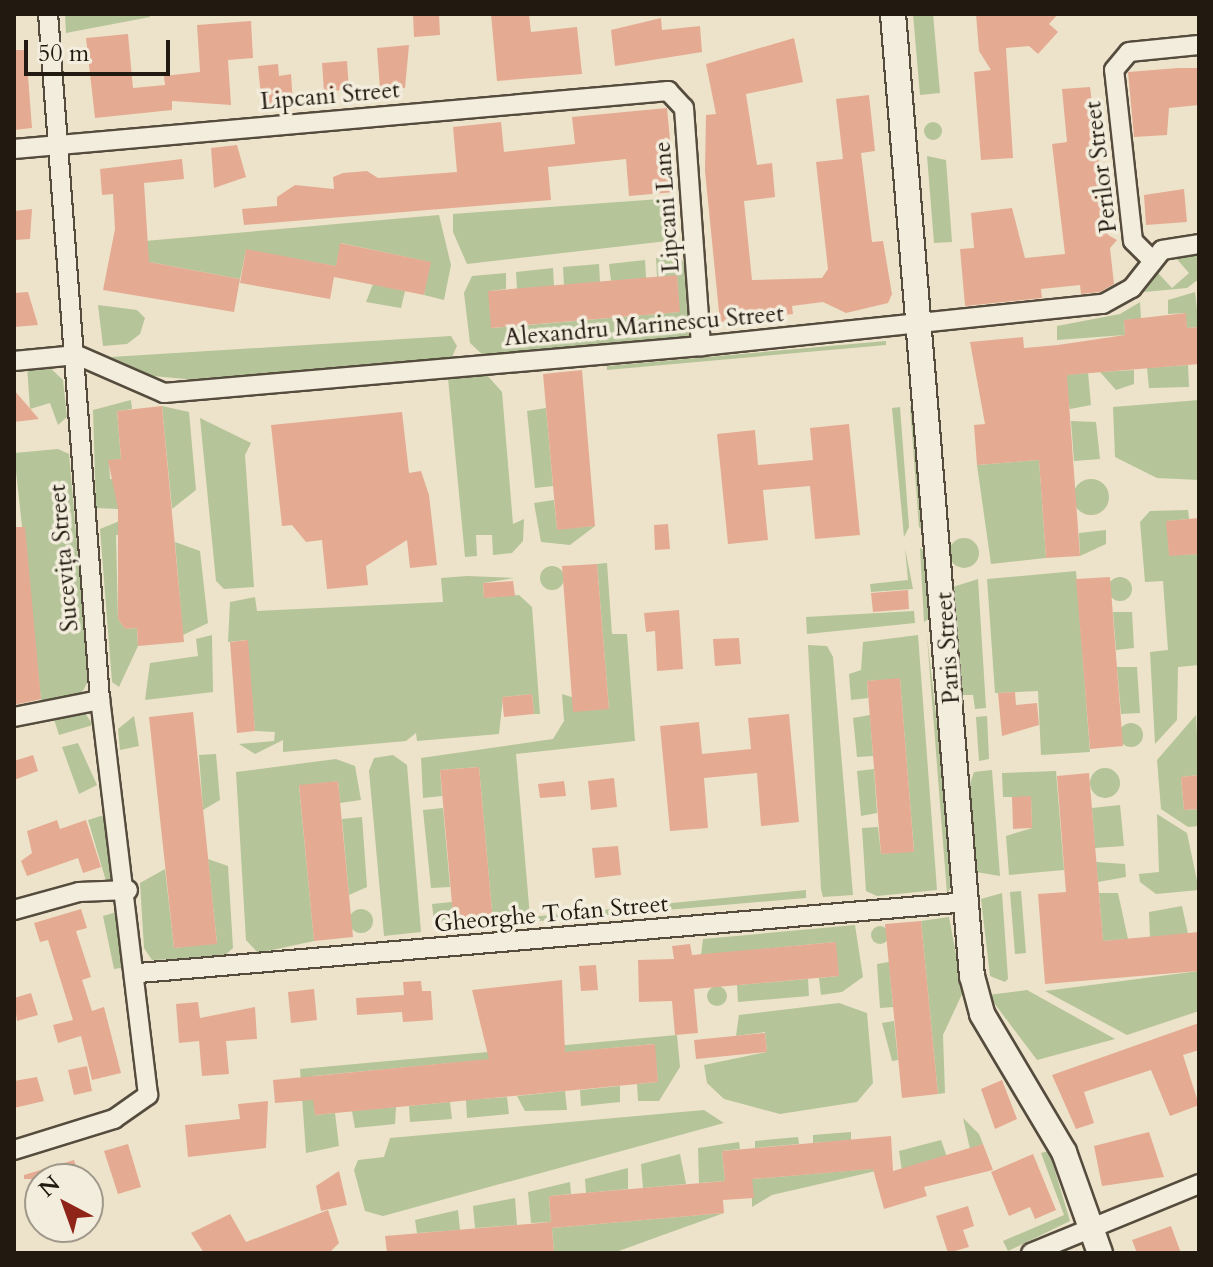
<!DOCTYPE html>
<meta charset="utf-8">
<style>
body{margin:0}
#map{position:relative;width:1213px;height:1267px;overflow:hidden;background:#ede3ca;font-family:Cardo,serif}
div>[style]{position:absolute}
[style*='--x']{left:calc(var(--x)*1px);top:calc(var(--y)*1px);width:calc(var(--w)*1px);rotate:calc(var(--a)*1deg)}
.green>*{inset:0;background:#b5c499}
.round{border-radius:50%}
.building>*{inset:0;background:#e4ab92}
.roads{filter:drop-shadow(2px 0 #554c3e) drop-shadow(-2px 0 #554c3e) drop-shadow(0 2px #554c3e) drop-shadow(0 -2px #554c3e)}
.minor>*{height:18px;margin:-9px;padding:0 9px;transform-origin:9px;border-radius:9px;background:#f3eddd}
.tertiary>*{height:24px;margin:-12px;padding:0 12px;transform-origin:12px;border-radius:12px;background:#f3eddd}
span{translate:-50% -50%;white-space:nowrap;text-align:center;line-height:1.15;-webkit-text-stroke:7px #f3eddd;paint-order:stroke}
.street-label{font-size:24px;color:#221910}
.frame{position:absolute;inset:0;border:16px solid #221910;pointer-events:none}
.north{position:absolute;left:24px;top:1163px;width:80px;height:80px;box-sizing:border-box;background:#f3eddd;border:2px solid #9f988b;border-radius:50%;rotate:319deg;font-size:22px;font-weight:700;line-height:32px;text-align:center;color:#221910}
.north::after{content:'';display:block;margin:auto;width:28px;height:36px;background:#8f2418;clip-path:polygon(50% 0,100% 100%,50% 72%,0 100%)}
.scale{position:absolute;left:24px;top:40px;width:146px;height:36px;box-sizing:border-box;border:4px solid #221910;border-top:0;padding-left:10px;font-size:24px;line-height:28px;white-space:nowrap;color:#221910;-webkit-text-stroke:6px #f3eddd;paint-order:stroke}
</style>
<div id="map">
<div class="green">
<i style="clip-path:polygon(65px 14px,149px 14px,150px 17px,66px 33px)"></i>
<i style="clip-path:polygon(913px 14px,933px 14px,940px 93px,920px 95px)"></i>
<i class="round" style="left:924px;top:122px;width:18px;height:18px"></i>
<i style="clip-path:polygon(927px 156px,946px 160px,952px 242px,934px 243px)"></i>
<i style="clip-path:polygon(674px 198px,676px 240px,467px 264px,453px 232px,453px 214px)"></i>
<i style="clip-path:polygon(439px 215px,451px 265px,444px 300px,424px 295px,430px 262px,341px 243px,336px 266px,246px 250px,240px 279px,144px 261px,145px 241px)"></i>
<i style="clip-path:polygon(1199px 253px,1199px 279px,1187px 288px,1144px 292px,1158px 273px,1172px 288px,1189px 273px,1175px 257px)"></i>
<i style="clip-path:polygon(679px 257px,689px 268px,690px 338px,484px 356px,470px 343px,464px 293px,472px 276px,506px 273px,506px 289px,489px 291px,492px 328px,679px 312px,677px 276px,657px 277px,656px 258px)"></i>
<i style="clip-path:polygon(645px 260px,646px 278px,611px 281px,609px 264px)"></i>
<i style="clip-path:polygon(599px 264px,600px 282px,564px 285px,563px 267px)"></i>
<i style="clip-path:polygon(553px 268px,554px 286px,517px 289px,516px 272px)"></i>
<i style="clip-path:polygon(373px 284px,405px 291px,401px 308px,366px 302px)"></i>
<i style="clip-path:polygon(1195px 292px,1199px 327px,1187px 328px,1185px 313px,1168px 314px,1168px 300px)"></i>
<i style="clip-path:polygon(1140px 302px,1141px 319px,1124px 320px,1125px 335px,1057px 340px,1057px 326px,1120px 314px)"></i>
<i style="clip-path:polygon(98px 305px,137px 310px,145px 318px,140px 334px,127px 344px,103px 346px)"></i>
<i style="clip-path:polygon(451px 336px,457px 346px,451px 359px,207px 381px,153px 376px,111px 357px)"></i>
<i style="clip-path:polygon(886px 341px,886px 345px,607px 370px,607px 366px)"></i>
<i style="clip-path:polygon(46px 364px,63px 380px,67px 417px,58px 425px,50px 403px,30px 409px,27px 366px)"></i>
<i style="clip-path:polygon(1188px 365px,1189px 387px,1149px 388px,1147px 368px)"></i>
<i style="clip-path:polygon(1134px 370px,1134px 384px,1116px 390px,1100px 372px)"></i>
<i style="clip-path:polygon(1088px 373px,1091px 405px,1070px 409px,1060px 375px)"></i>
<i style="clip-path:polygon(486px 374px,502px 392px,513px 524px,524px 519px,523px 541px,512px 553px,493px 555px,492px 535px,476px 535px,477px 556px,465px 557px,448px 378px)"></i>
<i style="clip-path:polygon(131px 400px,132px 409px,117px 411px,121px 459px,109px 461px,110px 479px,123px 478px,118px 509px,96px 508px,93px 410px)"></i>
<i style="clip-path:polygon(1199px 400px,1199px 480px,1157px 478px,1115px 457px,1113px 407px)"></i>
<i style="clip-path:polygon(162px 406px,189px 412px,196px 490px,172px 509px)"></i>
<i style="clip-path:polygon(910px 406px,914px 406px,927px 535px,919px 527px)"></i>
<i style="clip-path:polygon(900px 407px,909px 527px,904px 537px,892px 408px)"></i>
<i style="clip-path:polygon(546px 408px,553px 486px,535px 488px,527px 411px)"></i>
<i style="clip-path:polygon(200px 418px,251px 443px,245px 455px,254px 587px,224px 589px,216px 581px)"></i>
<i style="clip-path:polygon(1071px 421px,1096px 422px,1100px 459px,1074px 461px)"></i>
<i style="clip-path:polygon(58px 449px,69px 454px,89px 680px,78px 699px,42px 709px,14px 453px)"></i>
<i style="clip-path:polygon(1039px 460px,1046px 558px,991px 564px,977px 465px)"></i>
<i class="round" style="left:1073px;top:479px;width:36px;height:36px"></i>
<i style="clip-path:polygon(554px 500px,557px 529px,595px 526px,570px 545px,541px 542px,534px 503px)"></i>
<i style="clip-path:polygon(1188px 510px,1189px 519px,1167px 521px,1169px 555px,1199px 554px,1199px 665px,1178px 667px,1177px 720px,1155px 744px,1150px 652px,1168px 650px,1163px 581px,1145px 582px,1140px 522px,1150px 511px)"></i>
<i style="clip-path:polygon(127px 518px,128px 534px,116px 535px,118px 619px,125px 629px,137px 628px,138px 646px,119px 687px,112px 682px,100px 529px)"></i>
<i style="clip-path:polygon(1106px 530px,1106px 544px,1080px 556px,1079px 533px)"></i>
<i class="round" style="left:949px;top:538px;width:30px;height:30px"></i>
<i style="clip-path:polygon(175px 542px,200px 551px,208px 623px,183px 635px)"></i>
<i style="clip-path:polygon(905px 548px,913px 589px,871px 592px,870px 584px,908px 580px)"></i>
<i style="clip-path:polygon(920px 548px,928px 552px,931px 617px,924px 622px)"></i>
<i style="clip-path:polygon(607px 563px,612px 634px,627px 634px,635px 741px,516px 754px,530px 917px,806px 890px,806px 898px,435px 930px,432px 904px,452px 902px,454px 926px,493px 922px,479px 767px,440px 770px,442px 796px,423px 798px,421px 758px,553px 739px,564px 721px,562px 694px,609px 709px,597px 564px)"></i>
<i class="round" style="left:540px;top:566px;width:24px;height:24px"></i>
<i style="clip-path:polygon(1076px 571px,1090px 752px,1041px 755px,1038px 691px,995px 693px,987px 579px)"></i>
<i style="clip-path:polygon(467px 576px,514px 578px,483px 583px,484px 598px,519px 595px,532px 607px,540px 714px,534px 714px,532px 694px,503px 697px,499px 734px,417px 741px,416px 733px,406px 741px,283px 752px,283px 740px,255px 754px,239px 744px,274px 741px,275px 732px,255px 731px,247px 640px,228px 642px,230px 602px,255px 597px,257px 611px,443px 602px,441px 578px)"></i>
<i class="round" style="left:1108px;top:577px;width:24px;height:24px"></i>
<i style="clip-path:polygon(978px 579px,986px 708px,975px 709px,973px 695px,961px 695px,953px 587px)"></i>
<i style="clip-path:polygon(914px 611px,915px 623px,807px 634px,806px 617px)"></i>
<i style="clip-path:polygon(1113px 612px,1132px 612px,1134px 648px,1116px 650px)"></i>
<i style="clip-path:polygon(212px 635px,213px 692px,145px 700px,150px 663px,198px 656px,196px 639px)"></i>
<i style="clip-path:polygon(918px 635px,937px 890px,877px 896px,866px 891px,862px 828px,878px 827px,881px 854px,914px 851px,900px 679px,867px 681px,868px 698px,851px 700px,849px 674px,861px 670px,863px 642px)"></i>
<i style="clip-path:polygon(927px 636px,955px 880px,947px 894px)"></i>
<i style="clip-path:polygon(808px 645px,827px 646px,833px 657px,853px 895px,823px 897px,821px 889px)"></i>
<i style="clip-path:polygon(1117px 667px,1137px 667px,1140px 713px,1121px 714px)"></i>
<i style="clip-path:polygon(83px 710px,93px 725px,59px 735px,53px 716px)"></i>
<i style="clip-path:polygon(870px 715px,873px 756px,857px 757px,853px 718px)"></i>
<i style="clip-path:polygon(1196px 715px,1199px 775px,1181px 777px,1184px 810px,1199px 809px,1199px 826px,1188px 827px,1161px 809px,1157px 760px)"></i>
<i style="clip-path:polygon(134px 716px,139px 746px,120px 750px,118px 729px)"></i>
<i style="clip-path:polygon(987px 716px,989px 759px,979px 761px,976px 717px)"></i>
<i class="round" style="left:1119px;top:723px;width:24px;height:24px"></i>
<i style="clip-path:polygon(78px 743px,97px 785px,79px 794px,62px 747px)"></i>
<i style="clip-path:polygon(216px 754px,220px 800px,203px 810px,199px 755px)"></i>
<i style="clip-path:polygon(393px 755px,407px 765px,421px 932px,384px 936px,369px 771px,374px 758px)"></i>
<i style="clip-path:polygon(336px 759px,355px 766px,361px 800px,340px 803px,338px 781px,299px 786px,314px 941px,258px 953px,246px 940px,236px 772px)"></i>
<i class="round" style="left:1090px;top:768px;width:30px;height:30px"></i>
<i style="clip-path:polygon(874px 769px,877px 813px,861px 816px,857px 771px)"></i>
<i style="clip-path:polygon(992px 770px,1000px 876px,976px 872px,969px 787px,974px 772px)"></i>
<i style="clip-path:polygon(1056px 771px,1064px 870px,1009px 875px,1006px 836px,1032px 828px,1031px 797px,1003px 797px,1002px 773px)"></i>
<i style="clip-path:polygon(1120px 805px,1124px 846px,1095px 848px,1092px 808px)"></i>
<i style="clip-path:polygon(443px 808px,450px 887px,431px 888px,423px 810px)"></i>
<i style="clip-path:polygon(1157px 814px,1187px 833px,1199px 890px,1156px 894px,1140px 882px,1139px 874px,1159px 872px)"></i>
<i style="clip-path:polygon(104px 815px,115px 878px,106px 881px,88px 820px)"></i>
<i style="clip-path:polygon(362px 817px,367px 887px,349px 895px,342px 819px)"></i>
<i style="clip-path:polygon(208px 859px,228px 866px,233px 948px,223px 957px,152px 960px,144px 948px,140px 883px,165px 869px,174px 948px,217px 943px)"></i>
<i style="clip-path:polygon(1096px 862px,1125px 864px,1126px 877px,1098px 882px)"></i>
<i style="clip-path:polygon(1021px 891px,1026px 953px,1015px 954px,1010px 892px)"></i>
<i style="clip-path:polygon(1002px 893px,1008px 979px,1005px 982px,990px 976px,981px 899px)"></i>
<i style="clip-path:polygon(1099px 893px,1118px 893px,1128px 939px,1103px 941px)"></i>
<i style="clip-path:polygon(1182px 906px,1188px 934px,1150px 937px,1149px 912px)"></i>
<i class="round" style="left:349px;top:909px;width:24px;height:24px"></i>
<i style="clip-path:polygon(120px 911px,128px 967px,114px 969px,103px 916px)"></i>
<i style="clip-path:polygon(949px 917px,963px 992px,943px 1035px,945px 1093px,938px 1094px,921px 921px)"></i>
<i style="clip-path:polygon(855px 925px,863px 977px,842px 992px,821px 995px,819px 978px,839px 976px,835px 942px,701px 955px,703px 939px)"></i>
<i class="round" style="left:871px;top:926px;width:18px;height:18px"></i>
<i style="clip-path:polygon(889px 962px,893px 1007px,880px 1008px,877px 964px)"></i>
<i style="clip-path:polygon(1199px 971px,1199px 1011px,1127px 1035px,1045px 991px)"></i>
<i style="clip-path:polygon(808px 979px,809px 996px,738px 1002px,737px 985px)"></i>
<i class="round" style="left:707px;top:986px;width:20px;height:20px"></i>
<i style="clip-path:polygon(1027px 990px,1115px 1039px,1037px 1060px,988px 995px)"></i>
<i style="clip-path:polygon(839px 1003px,867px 1013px,873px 1083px,857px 1102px,780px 1114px,724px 1099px,707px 1083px,704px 1065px,767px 1052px,765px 1032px,736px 1036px,739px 1015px)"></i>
<i style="clip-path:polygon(894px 1021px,898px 1060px,892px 1061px,882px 1023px)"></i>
<i style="clip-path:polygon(677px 1035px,680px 1067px,659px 1101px,638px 1101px,637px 1084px,658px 1082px,654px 1044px,312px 1076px,315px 1115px,335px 1113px,339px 1146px,306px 1153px,300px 1069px)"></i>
<i style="clip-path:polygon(620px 1086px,620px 1102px,581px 1106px,580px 1090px)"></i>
<i style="clip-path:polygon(565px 1091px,567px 1110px,525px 1111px,517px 1096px)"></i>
<i style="clip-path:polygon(507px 1097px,509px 1114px,467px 1118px,466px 1100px)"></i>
<i style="clip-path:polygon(450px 1102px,452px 1119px,410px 1122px,409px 1106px)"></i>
<i style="clip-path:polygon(396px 1107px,395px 1124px,355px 1128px,352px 1111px)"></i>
<i style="clip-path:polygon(704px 1110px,724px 1123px,383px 1216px,365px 1211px,354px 1170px,358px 1160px,384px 1157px,390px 1138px)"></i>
<i style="clip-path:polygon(963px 1118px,979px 1134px,983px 1144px,970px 1149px)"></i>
<i style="clip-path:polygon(851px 1132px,851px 1140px,813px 1143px,813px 1135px)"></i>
<i style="clip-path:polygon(798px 1137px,799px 1144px,755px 1148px,755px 1141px)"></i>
<i style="clip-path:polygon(941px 1140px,947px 1157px,902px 1171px,899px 1151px)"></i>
<i style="clip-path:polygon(739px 1142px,740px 1149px,722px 1151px,725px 1181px,699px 1183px,698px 1148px)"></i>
<i style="clip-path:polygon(1049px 1151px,1070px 1221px,1008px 1251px,1003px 1241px,1064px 1215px,1041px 1153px)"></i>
<i style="clip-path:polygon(680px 1154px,686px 1184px,643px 1188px,641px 1164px)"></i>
<i style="clip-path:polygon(893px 1167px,772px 1195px,752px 1207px,752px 1179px)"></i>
<i style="clip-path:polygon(628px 1168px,628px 1189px,586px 1193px,585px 1179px)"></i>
<i style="clip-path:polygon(570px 1182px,571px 1194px,549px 1196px,551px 1222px,531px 1223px,528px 1192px)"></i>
<i style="clip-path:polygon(515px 1198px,517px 1225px,475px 1228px,473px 1206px)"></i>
<i style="clip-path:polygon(458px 1210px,460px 1230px,417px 1233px,415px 1220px)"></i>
<i style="clip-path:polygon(724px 1213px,613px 1253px,554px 1253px,552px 1228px)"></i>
</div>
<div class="building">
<i style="clip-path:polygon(413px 14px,439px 14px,440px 35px,414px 37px)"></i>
<i style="clip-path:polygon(491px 14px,529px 14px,531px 32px,577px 27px,582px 74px,497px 81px)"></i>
<i style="clip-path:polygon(976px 14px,1058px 14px,1049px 24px,1058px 32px,1038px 54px,1029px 46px,1006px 48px,1013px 158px,981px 160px,974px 72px,991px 70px,979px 51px)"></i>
<i style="clip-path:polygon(661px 18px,662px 30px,700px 26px,702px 52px,615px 66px,611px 30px)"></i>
<i style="clip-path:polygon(251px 21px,253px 58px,228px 60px,231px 105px,172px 101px,172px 110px,95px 118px,86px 38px,128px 34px,133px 88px,165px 85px,164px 76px,200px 72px,197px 25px)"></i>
<i style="clip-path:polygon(794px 38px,803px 82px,746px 94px,757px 165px,772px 163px,775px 197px,744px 201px,752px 280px,822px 278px,828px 269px,816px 162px,843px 159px,836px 99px,869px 95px,875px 151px,861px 153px,872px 242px,883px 241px,892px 294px,888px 303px,846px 313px,823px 302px,792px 306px,793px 314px,720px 322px,705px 171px,706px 115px,716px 114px,706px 64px)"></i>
<i style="clip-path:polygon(409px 45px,405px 88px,380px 89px,377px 48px)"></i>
<i style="clip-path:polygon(14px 50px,26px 50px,32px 128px,14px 130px)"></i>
<i style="clip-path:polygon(347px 61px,349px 90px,324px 91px,322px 63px)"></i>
<i style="clip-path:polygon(278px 64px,279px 76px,291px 74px,293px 104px,262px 107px,258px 66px)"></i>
<i style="clip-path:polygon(1178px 68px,1199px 68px,1199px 105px,1169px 108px,1167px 135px,1134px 137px,1128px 72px)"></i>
<i style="clip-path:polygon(1090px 87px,1108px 235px,1117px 240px,1110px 248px,1114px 284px,1100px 292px,1081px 294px,1080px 285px,1041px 289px,1042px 298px,965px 306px,960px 249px,974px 248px,971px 213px,1012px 208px,1025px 258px,1065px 254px,1052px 144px,1067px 142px,1062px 89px)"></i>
<i style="clip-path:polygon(667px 108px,675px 192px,629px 196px,626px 159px,548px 167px,551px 200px,244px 225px,242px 209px,277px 206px,277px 197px,295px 185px,334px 189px,333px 177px,343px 173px,367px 171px,378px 178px,457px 172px,453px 127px,501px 122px,504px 152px,575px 144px,572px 117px)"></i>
<i style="clip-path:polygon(237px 145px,246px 177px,214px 188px,211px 148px)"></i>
<i style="clip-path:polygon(182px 159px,184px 179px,144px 183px,149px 262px,240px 279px,234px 312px,103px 290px,115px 229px,113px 194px,102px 195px,100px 169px)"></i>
<i style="clip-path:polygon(1184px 189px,1187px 222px,1146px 225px,1144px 195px)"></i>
<i style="clip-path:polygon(32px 209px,30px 239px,14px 240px,14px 211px)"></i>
<i style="clip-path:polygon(340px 243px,431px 262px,424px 295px,334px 277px,330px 299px,240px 283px,246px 249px,336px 266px)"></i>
<i style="clip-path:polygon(677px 275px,680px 312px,491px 328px,488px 291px)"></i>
<i style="clip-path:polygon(28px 292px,38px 325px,14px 327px,14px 293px)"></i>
<i style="clip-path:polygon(1186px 313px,1187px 328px,1199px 327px,1199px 364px,1067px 375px,1080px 556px,1046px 558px,1039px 460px,977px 465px,974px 425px,985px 424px,970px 342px,1023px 337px,1024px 348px,1058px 345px,1125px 335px,1124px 320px)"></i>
<i style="clip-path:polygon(582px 370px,595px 526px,557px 530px,543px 374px)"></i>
<i style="clip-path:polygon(14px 390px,39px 419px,14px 422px)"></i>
<i style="clip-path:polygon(162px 406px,184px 642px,138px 646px,137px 628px,125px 629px,118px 619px,118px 509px,108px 460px,121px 459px,117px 411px)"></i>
<i style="clip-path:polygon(402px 412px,409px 473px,421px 471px,429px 495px,437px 565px,410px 568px,407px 540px,366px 566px,368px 585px,327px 589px,322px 540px,306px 542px,292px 525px,282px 526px,271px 425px)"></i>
<i style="clip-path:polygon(849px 424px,860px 535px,815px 539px,810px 486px,763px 490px,768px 540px,728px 544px,717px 434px,755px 430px,758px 465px,813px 460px,810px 428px)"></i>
<i style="clip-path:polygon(1199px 518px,1199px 554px,1169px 556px,1166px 521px)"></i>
<i style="clip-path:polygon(668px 524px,670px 549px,655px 550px,654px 525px)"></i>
<i style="clip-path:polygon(14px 527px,25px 527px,41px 699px,14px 705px)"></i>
<i style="clip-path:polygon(597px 564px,609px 709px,573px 712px,562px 566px)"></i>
<i style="clip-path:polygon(1110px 577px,1123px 746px,1090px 749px,1076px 579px)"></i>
<i style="clip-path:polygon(513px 581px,515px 596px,484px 598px,483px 583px)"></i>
<i style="clip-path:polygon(908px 590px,909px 609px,873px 612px,871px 593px)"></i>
<i style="clip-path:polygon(679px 610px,683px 669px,657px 671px,655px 631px,646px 632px,644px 613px)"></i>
<i style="clip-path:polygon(739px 638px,741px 664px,715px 666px,713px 639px)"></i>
<i style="clip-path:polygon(248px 640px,255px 731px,237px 733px,230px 642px)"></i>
<i style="clip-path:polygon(900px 678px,914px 852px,881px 854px,867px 681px)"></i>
<i style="clip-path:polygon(1015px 692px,1016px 705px,1037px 703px,1039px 725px,1002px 736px,998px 693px)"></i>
<i style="clip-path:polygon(532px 694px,534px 714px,504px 717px,502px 697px)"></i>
<i style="clip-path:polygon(193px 712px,217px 944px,174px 948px,149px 717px)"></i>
<i style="clip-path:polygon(789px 714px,799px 822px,761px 826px,757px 773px,704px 778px,708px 828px,670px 831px,660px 726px,699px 722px,702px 754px,751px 749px,748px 718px)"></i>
<i style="clip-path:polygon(33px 755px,38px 771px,14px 780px,14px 761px)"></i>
<i style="clip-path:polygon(479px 767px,493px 922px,454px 926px,440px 770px)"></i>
<i style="clip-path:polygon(1089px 773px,1103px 941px,1199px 932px,1199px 971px,1045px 984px,1038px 894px,1066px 892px,1057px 776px)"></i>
<i style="clip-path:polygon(1199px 775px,1199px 809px,1184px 810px,1181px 777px)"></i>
<i style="clip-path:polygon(614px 778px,617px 807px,591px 810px,588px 781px)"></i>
<i style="clip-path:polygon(338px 781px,353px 937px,314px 941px,299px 785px)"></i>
<i style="clip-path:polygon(564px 781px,566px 796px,540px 798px,538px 784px)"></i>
<i style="clip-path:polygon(1031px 796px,1032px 828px,1013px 829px,1012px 797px)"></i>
<i style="clip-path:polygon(57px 820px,60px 829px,86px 820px,101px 867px,83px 873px,78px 858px,27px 876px,21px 861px,32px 853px,27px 831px)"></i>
<i style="clip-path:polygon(618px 846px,621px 875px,595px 878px,592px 848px)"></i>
<i style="clip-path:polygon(81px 909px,87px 928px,76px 931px,91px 977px,82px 980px,92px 1011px,104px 1007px,121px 1073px,92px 1080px,81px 1036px,58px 1043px,53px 1025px,73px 1020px,48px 940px,40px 942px,34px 923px)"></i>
<i style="clip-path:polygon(921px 921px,938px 1094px,902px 1098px,885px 924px)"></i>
<i style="clip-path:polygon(836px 942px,839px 976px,694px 989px,698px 1033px,675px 1035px,672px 1001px,639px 1002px,638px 960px,674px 959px,672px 946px,690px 944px,692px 955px)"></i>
<i style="clip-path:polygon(596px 965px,598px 990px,581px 991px,579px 966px)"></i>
<i style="clip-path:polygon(562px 980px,565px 1052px,655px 1044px,658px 1082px,315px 1115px,313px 1100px,275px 1103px,273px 1080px,489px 1059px,472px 990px)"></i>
<i style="clip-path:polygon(421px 981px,422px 991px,431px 991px,433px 1020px,403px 1022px,402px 1012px,357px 1015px,356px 998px,404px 995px,403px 982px)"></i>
<i style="clip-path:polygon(314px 989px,317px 1020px,291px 1023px,288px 992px)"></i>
<i style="clip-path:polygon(31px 993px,38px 1015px,17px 1021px,14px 998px)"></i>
<i style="clip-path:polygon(198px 1002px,200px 1018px,255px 1007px,257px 1039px,226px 1041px,229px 1074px,202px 1076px,199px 1041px,179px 1043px,176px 1004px)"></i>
<i style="clip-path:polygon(1199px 1023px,1199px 1050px,1183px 1055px,1199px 1105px,1170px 1116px,1151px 1070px,1084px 1092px,1094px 1123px,1076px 1129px,1052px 1075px)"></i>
<i style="clip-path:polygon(765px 1033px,767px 1052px,696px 1059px,694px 1040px)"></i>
<i style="clip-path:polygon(87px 1066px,92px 1091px,74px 1095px,68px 1070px)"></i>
<i style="clip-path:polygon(37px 1077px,44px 1101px,14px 1108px,14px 1081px)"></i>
<i style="clip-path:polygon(1002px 1080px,1017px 1119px,995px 1129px,981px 1089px)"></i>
<i style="clip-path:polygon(268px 1101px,266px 1148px,188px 1157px,185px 1125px,240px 1119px,238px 1104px)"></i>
<i style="clip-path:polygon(1149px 1132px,1164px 1177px,1102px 1186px,1094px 1146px)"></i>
<i style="clip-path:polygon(891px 1136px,893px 1171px,983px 1144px,993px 1170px,924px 1187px,927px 1196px,884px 1209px,873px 1169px,752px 1179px,754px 1198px,723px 1200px,724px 1213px,552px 1228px,554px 1253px,387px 1253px,385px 1236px,551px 1222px,549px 1196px,725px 1181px,722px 1151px)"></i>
<i style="clip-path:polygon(128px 1144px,141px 1187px,118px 1194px,104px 1151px)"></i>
<i style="clip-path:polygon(1033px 1154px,1056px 1210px,1035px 1219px,1030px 1207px,1009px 1216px,991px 1172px)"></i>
<i style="clip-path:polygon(74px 1160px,80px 1179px,24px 1179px,24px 1175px)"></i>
<i style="clip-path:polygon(339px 1171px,347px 1205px,321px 1211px,316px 1186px)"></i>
<i style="clip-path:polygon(968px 1206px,974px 1226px,963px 1230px,969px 1247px,948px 1253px,936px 1216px)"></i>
<i style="clip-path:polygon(328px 1210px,339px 1243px,329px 1253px,204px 1253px,191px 1233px,230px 1214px,246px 1242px)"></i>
<i style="clip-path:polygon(1171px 1226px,1181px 1253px,1137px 1253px,1132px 1240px)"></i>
</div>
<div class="roads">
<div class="minor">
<i style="--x:14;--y:149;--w:657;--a:-5.07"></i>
<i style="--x:668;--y:91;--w:23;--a:47"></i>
<i style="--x:684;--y:108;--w:239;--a:85.9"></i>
<i style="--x:1153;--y:261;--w:28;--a:-135"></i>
<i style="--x:1133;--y:241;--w:172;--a:-96.3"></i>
<i style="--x:1114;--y:70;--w:23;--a:-50"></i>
<i style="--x:1129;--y:52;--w:70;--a:-5.7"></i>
<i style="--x:14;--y:361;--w:63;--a:-5.4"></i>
<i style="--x:77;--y:355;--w:95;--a:23.6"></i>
<i style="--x:164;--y:393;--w:539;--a:-5"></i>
<i style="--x:701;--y:346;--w:404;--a:-6"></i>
<i style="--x:1103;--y:304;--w:33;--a:-29"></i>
<i style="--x:1132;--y:288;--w:48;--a:-51.7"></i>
<i style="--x:1162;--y:250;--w:37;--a:-9"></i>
<i style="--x:14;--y:717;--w:88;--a:-11.2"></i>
<i style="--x:14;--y:910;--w:67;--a:-15.5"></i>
<i style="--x:79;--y:892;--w:49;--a:-2.3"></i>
<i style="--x:139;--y:973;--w:832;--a:-4.9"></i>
<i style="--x:14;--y:1150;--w:105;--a:-17.2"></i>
<i style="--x:114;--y:1119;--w:42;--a:-35.2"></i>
<i style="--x:148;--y:1095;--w:398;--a:-96.9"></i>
<i style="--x:100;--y:700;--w:688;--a:-94.33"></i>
<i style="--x:1031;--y:1253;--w:182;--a:-22.3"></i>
</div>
<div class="tertiary">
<i style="--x:893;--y:14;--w:965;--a:85.31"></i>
<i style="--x:972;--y:976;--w:39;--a:75"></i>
<i style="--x:982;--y:1014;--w:161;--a:59.3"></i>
<i style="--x:1064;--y:1152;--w:107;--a:70.4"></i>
</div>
</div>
<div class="street-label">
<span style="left:330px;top:96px;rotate:-5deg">Lipcani Street</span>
<span style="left:1101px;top:167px;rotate:-97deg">Perilor Street</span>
<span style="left:667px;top:207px;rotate:-94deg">Lipcani Lane</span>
<span style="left:644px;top:326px;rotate:-5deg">Alexandru Marinescu Street</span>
<span style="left:64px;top:558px;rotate:-95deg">Sucevița Street</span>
<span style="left:948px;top:648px;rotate:-94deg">Paris Street</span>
<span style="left:551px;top:914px;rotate:-5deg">Gheorghe Tofan Street</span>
</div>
<div class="frame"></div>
<div class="north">N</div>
<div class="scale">50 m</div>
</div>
